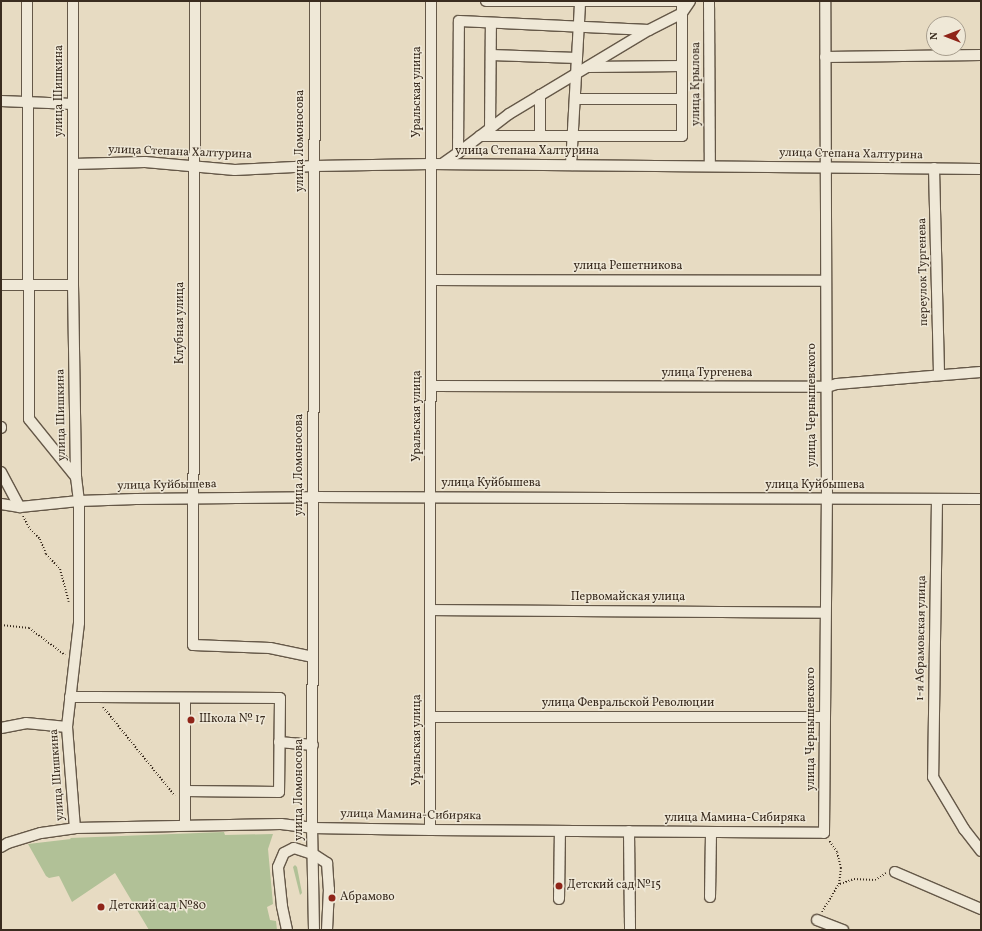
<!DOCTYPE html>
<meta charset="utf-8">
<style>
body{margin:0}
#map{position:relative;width:982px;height:931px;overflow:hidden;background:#e7dbc2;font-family:Vollkorn,serif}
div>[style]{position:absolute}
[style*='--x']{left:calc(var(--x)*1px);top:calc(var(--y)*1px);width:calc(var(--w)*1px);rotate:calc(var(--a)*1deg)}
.green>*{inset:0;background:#b1c197}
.path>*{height:2px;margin-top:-1px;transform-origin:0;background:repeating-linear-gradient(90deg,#3a2c1f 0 1px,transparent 0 3px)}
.roads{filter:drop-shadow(1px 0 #655848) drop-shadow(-1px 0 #655848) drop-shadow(0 1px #655848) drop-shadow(0 -1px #655848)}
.minor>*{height:10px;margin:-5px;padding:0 5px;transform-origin:5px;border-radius:5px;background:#efe8d7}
.dots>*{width:11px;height:11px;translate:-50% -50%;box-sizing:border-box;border:2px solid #efe8d7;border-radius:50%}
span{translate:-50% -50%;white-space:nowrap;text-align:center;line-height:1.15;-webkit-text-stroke:3px #efe8d7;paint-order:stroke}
.street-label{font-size:12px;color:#3a2c1f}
.poi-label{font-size:12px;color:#3a2c1f}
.left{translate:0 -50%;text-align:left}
.frame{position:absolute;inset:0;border:2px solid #3a2c1f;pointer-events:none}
.north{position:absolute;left:926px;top:16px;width:40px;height:40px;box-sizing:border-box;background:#efe8d7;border:1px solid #a79d8d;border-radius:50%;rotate:270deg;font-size:11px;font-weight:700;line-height:16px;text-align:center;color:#3a2c1f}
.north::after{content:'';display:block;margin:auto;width:14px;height:18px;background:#8f2418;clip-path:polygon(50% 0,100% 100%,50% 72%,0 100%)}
</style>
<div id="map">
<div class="green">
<i style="clip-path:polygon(224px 832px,225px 835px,273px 834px,268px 849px,273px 904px,267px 907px,270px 920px,276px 921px,277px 930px,149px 930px,115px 873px,72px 902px,59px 876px,49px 878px,46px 876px,28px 844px,71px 839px,70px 838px)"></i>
<i style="clip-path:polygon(295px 865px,297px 867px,302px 893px,300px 895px,293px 867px)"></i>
</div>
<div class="path">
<i style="--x:23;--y:516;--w:15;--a:62"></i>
<i style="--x:30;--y:529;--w:14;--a:45"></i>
<i style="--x:40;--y:539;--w:16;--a:68"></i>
<i style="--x:46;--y:554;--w:21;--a:47"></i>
<i style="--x:60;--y:569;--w:34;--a:75"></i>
<i style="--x:1;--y:625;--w:28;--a:6"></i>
<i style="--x:29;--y:628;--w:45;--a:36.9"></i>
<i style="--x:103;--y:707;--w:114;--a:51"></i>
<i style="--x:840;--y:884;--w:15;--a:-20"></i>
<i style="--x:854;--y:879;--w:21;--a:3"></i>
<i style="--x:875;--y:880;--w:13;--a:-32"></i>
<i style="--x:822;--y:912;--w:33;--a:-59"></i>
<i style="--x:839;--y:884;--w:16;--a:-83"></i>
<i style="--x:841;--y:868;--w:16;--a:-104"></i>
<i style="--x:837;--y:852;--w:14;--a:-124"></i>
</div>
<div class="roads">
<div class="minor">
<i style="--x:27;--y:1;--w:418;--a:89.7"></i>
<i style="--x:29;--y:419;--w:75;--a:51"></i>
<i style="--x:73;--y:1;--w:284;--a:90"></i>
<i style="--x:73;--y:285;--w:192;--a:89.1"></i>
<i style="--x:76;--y:477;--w:24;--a:83"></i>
<i style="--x:79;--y:501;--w:122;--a:90"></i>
<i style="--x:79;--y:623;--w:105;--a:96.6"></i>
<i style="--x:67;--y:727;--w:101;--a:85.5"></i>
<i style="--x:195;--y:1;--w:644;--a:90.18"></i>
<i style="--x:193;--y:645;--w:77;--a:2.2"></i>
<i style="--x:270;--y:648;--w:44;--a:11.8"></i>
<i style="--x:486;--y:1;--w:202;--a:0"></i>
<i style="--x:709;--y:1;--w:165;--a:89.7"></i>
<i style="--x:491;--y:55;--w:86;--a:2"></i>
<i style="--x:825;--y:57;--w:156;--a:-0.7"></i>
<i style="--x:588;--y:67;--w:94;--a:-0.6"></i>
<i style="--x:540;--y:95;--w:41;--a:90"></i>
<i style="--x:575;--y:99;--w:107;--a:0"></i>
<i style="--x:1;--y:101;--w:72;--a:2.4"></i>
<i style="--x:490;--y:129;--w:106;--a:-89.5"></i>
<i style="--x:480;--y:136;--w:202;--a:0"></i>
<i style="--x:682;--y:136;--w:134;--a:-90"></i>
<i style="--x:458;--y:153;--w:64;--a:-37.4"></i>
<i style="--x:509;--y:114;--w:163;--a:-31"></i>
<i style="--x:649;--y:30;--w:37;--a:-27"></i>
<i style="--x:682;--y:13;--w:14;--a:-56"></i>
<i style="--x:73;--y:164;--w:72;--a:-1.6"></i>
<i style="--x:145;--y:162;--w:90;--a:5.1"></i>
<i style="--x:235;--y:170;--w:79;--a:-2.9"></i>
<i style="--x:314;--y:166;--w:117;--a:-1"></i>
<i style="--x:431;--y:164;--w:550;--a:0.52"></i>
<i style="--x:442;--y:164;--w:19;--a:-35"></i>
<i style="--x:458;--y:153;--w:132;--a:-89.6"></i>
<i style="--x:459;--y:21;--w:190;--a:2.7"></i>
<i style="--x:571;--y:165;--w:163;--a:-86.8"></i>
<i style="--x:934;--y:168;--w:207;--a:88.6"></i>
<i style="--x:431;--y:280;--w:395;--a:0.1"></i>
<i style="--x:1;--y:285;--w:72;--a:0"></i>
<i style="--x:431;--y:386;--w:396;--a:0.1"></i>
<i style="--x:827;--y:387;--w:10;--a:-17"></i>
<i style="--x:837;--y:384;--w:144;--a:-4.8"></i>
<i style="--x:1;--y:427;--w:1;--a:90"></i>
<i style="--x:1;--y:472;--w:40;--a:62"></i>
<i style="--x:937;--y:499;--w:278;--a:90.8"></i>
<i style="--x:933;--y:777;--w:61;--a:59.2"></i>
<i style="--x:964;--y:829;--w:28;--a:52"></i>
<i style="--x:1;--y:504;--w:19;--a:9"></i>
<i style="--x:20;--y:507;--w:59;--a:-5.8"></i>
<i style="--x:79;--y:501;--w:57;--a:-2"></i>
<i style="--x:136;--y:499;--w:177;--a:-0.6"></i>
<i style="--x:313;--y:497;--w:668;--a:0.17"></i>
<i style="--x:431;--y:610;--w:394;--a:0.4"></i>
<i style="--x:70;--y:697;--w:25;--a:0"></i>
<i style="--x:95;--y:697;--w:185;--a:0.3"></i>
<i style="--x:280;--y:698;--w:94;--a:90.6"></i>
<i style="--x:279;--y:792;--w:94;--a:-179.4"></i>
<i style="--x:185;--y:791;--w:93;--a:-90"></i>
<i style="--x:431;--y:717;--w:394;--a:0"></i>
<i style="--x:1;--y:728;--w:25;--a:-11"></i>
<i style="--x:26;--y:723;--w:41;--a:5.6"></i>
<i style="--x:279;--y:742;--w:34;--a:5"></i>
<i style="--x:185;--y:791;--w:34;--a:90"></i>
<i style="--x:430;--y:830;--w:829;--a:-89.93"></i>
<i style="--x:629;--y:831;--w:99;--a:89.4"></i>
<i style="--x:1;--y:847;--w:8;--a:-30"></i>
<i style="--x:8;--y:843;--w:34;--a:-17"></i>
<i style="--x:41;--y:833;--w:34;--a:-8"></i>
<i style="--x:75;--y:828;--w:206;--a:-1.1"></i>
<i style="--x:281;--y:824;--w:31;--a:7"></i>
<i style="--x:312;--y:828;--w:118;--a:1"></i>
<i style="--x:430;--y:830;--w:394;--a:0.4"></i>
<i style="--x:824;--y:833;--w:334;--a:-89.5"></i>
<i style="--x:827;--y:499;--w:498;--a:-90.2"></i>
<i style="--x:895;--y:872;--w:94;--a:23.3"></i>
<i style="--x:710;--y:897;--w:65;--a:-89.1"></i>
<i style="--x:559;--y:899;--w:68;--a:-89.2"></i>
<i style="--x:817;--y:920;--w:28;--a:21"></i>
<i style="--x:287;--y:930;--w:25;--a:-102"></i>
<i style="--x:282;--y:906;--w:39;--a:-96"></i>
<i style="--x:278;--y:867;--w:15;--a:-67"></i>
<i style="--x:284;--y:853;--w:11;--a:-27"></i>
<i style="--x:294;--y:848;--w:20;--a:18"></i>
<i style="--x:313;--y:854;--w:17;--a:33"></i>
<i style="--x:327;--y:863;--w:26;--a:86"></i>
<i style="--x:329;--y:889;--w:41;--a:92.8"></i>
<i style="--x:314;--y:930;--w:102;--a:-91.1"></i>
<i style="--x:312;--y:828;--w:827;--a:-89.79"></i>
</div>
</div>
<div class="dots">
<i style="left:191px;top:720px;background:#8f2418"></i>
<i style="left:559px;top:886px;background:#8f2418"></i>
<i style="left:332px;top:898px;background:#8f2418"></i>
<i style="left:101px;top:907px;background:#8f2418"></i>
</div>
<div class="street-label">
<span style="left:697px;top:84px;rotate:-90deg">улица Крылова</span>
<span style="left:60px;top:91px;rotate:-90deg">улица Шишкина</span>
<span style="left:418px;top:92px;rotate:-90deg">Уральская улица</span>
<span style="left:301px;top:141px;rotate:-90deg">улица Ломоносова</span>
<span style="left:527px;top:152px">улица Степана Халтурина</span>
<span style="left:180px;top:153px;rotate:2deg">улица Степана Халтурина</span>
<span style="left:851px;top:155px;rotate:1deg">улица Степана Халтурина</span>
<span style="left:628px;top:267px">улица Решетникова</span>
<span style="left:924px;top:272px;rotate:-91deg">переулок Тургенева</span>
<span style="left:181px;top:323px;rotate:-90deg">Клубная улица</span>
<span style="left:707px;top:374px">улица Тургенева</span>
<span style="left:813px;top:405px;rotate:-90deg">улица Чернышевского</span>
<span style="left:62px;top:415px;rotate:-91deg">улица Шишкина</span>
<span style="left:418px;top:416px;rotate:-90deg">Уральская улица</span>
<span style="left:300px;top:465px;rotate:-90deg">улица Ломоносова</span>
<span style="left:491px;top:484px">улица Куйбышева</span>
<span style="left:167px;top:486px;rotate:-1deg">улица Куйбышева</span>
<span style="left:815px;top:486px">улица Куйбышева</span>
<span style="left:628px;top:598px">Первомайская улица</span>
<span style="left:922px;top:638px;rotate:-89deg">1-я Абрамовская улица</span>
<span style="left:628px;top:704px">улица Февральской Революции</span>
<span style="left:812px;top:729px;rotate:-90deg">улица Чернышевского</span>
<span style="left:418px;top:740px;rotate:-90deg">Уральская улица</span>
<span style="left:58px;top:775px;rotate:-94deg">улица Шишкина</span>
<span style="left:300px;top:790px;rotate:-90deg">улица Ломоносова</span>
<span style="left:411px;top:816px;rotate:1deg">улица Мамина-Сибиряка</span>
<span style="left:735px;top:819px">улица Мамина-Сибиряка</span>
</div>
<div class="poi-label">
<span class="left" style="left:199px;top:720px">Школа № 17</span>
<span class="left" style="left:567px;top:886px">Детский сад №15</span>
<span class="left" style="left:340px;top:898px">Абрамово</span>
<span class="left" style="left:109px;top:907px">Детский сад №80</span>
</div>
<div class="frame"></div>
<div class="north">N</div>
</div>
